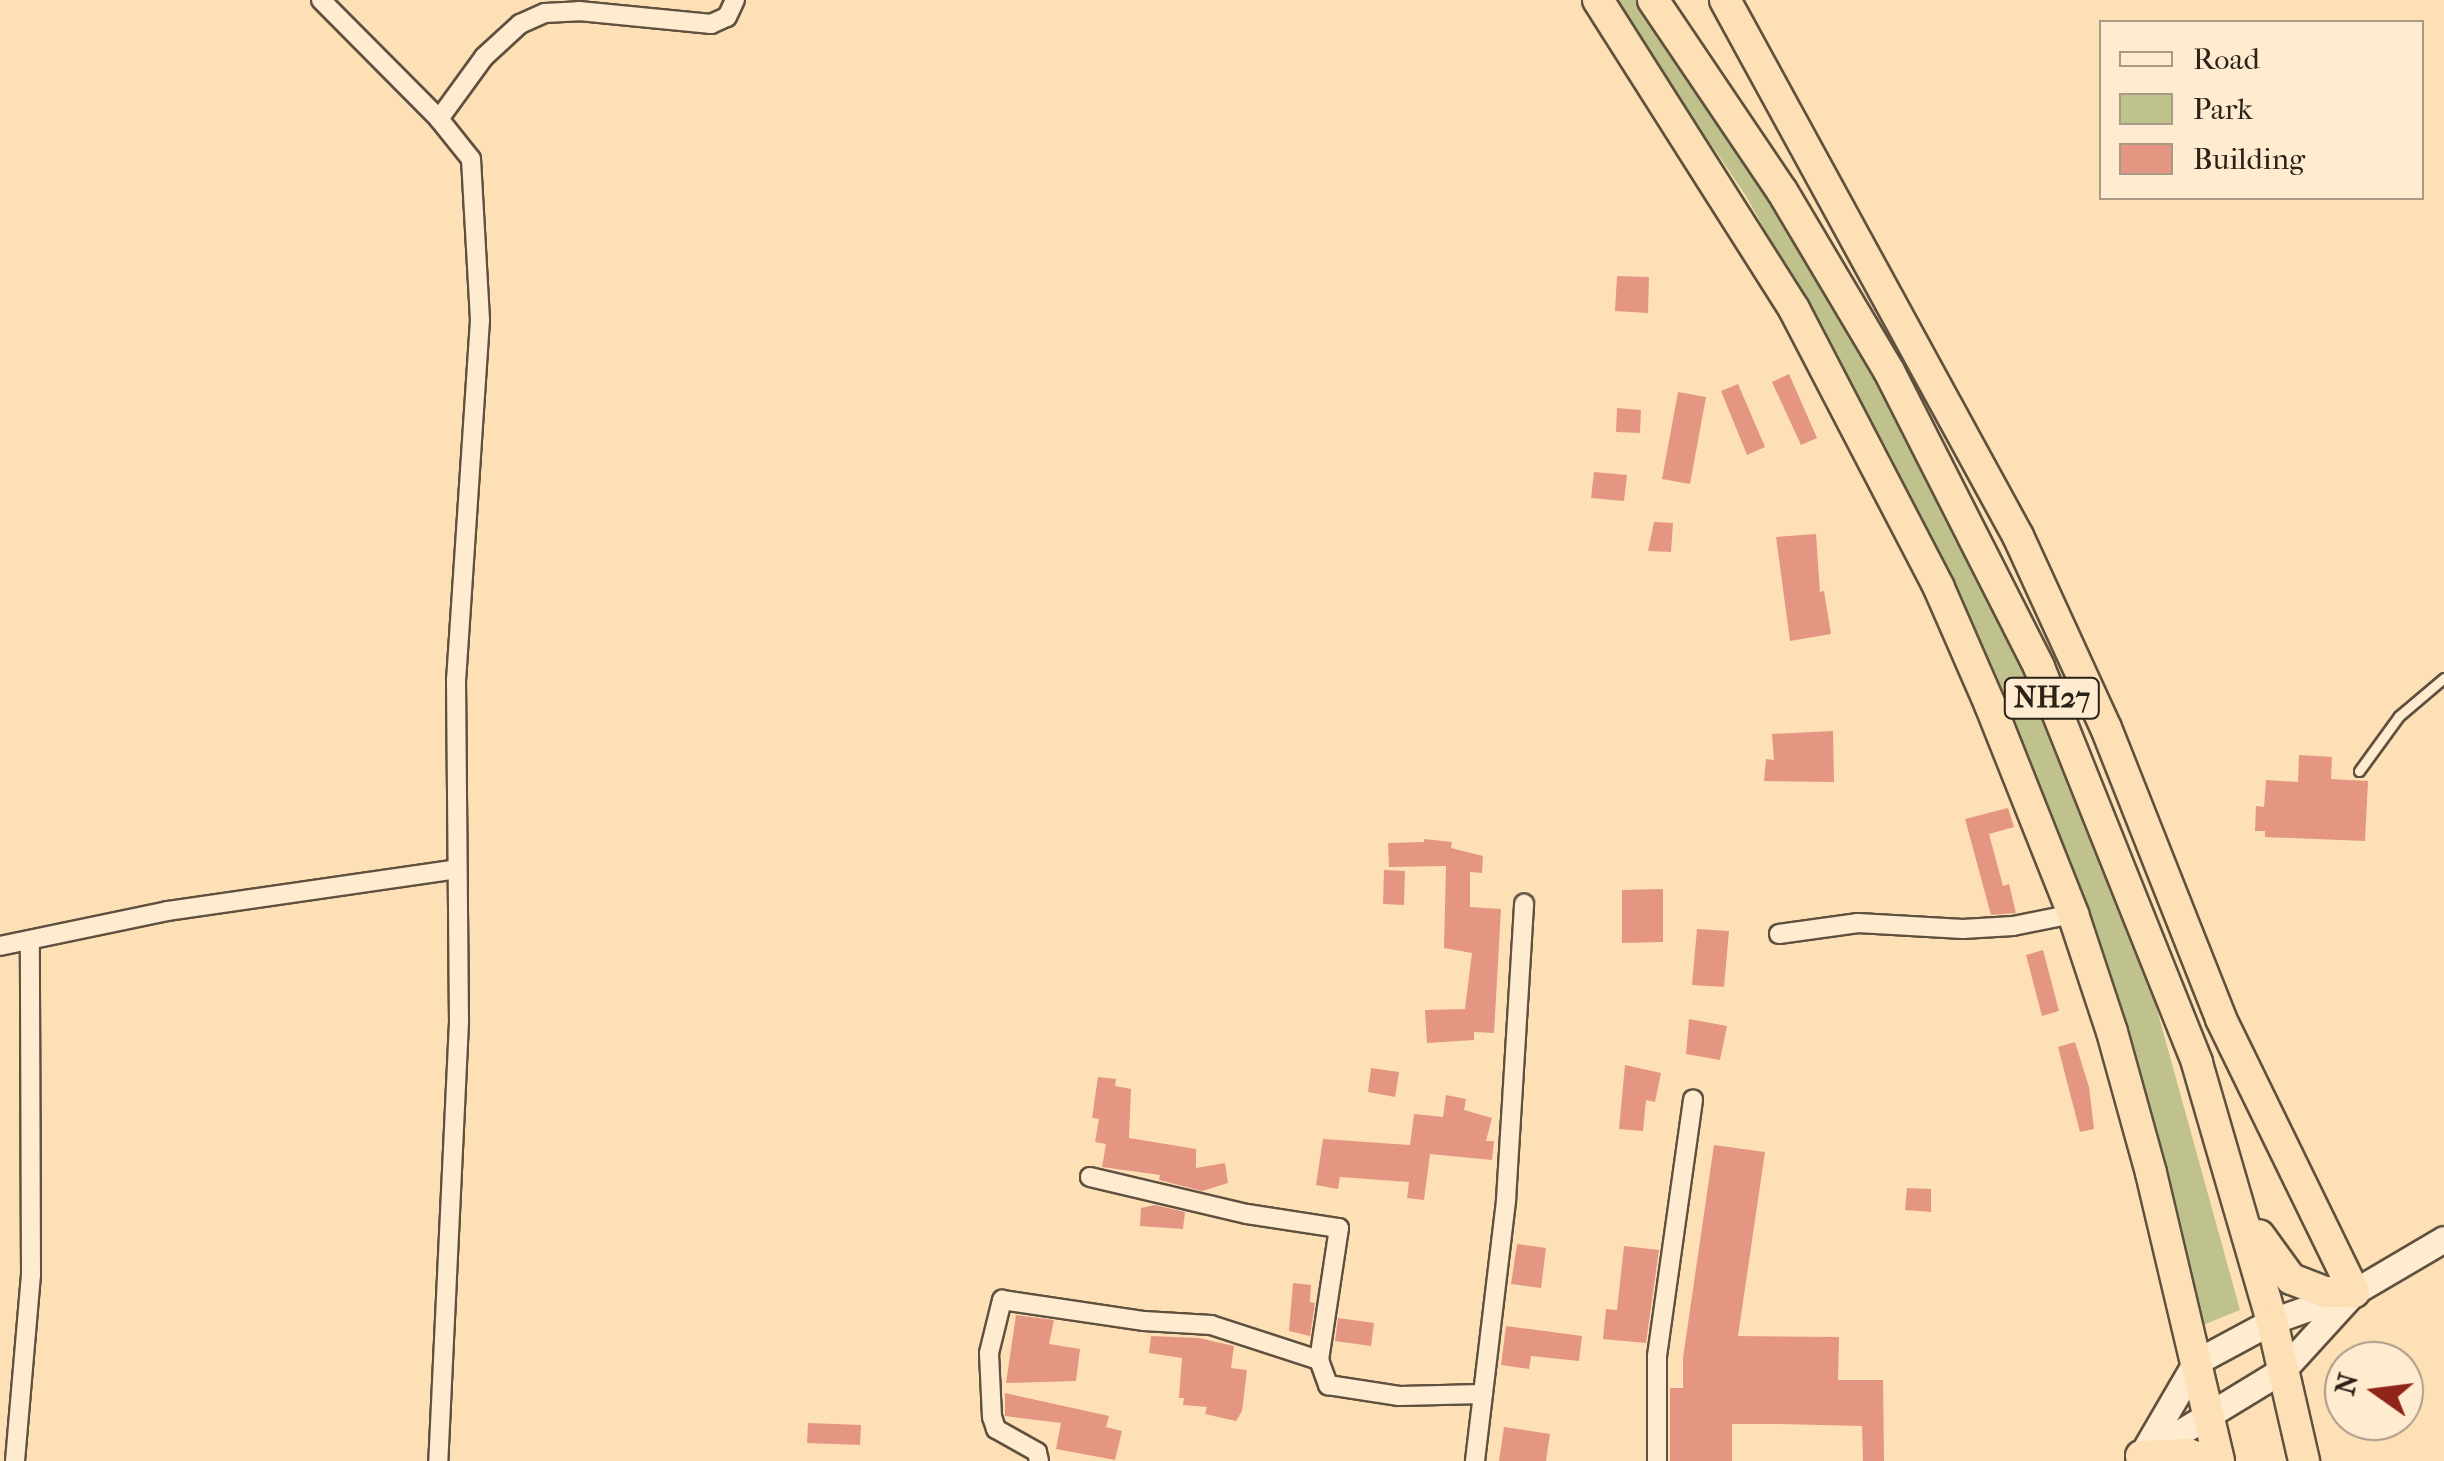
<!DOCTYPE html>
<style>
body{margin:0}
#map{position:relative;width:2444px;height:1461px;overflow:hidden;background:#fde0b6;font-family:"IM FELL French Canon",serif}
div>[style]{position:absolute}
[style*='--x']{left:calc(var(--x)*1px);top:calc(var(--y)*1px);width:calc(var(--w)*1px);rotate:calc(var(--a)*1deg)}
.green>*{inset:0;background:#c0c28d}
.building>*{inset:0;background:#e59682}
.roads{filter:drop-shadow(2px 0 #5f513f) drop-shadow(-2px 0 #5f513f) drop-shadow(0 2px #5f513f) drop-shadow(0 -2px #5f513f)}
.service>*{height:9px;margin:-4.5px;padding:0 4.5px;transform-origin:4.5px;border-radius:4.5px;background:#feebd0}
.minor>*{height:18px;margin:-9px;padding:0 9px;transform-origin:9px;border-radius:9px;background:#feebd0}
.secondary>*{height:25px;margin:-12.5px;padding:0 12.5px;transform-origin:12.5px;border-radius:12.5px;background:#feebd0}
.trunk>*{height:30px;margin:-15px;padding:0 15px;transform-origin:15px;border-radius:15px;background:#fde0b6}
span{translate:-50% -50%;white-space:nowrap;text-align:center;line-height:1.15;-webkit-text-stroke:8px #feebd0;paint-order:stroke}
.shield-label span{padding:2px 8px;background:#feebd0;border:2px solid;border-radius:8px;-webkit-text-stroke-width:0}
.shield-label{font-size:30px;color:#2a2117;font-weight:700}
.legend{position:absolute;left:2099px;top:20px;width:325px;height:180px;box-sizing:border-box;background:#feebd0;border:2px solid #a99a86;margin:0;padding:12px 18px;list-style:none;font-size:30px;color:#2a2117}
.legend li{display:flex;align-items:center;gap:20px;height:50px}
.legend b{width:50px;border:2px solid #a99a86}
.north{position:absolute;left:2324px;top:1341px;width:100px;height:100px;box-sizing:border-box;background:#feebd0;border:2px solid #a99a86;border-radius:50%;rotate:284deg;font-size:28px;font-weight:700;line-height:40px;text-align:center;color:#2a2117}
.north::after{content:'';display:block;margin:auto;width:35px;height:45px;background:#8f2418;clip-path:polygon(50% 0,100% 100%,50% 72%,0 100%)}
</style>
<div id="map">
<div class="green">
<i style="clip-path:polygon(1613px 0,1639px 0,1762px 179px,1910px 434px,1994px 597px,2143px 959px,2240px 1310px,2203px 1325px,2105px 971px,1965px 609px,1886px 447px,1746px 196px)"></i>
</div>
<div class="building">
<i style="clip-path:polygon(1617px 276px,1649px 277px,1648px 313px,1615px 311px)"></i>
<i style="clip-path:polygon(1789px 374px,1817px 438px,1801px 445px,1772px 382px)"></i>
<i style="clip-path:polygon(1738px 384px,1765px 447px,1747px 455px,1721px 391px)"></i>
<i style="clip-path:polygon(1678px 392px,1706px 397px,1690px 484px,1662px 479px)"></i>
<i style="clip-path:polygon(1617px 408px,1641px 410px,1640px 433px,1616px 432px)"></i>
<i style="clip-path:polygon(1594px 472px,1627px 475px,1624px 501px,1591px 498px)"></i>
<i style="clip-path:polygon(1654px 522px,1673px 523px,1671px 552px,1648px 551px)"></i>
<i style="clip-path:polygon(1816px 534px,1820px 592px,1824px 591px,1831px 634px,1790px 641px,1776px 537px)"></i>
<i style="clip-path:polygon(1833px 731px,1834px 782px,1764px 781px,1766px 759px,1774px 760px,1772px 734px)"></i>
<i style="clip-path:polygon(2299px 755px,2332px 757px,2331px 779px,2368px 781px,2365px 841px,2265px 837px,2265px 831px,2255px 831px,2256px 806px,2264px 807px,2266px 780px,2298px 782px)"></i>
<i style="clip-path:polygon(2008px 808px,2014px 827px,1989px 834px,2003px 886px,2009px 884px,2016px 913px,1991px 915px,1965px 819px)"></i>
<i style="clip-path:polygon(1424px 839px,1452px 842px,1451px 848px,1483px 856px,1482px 873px,1470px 872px,1470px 907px,1501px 909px,1494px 1033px,1474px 1032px,1474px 1040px,1427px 1043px,1425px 1010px,1465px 1009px,1472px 953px,1444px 948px,1446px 866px,1389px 867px,1388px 843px,1424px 842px)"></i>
<i style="clip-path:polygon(1384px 870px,1405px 871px,1404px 905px,1383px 904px)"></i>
<i style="clip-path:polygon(1663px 889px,1663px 942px,1622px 943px,1622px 890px)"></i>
<i style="clip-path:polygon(1697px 929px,1729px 931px,1724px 987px,1692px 985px)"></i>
<i style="clip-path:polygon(2043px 950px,2059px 1011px,2042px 1016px,2026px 955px)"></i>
<i style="clip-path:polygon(1689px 1019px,1727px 1026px,1720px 1060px,1686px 1054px)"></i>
<i style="clip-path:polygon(2075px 1042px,2089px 1087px,2094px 1129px,2080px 1132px,2058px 1047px)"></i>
<i style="clip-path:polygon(1625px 1065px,1661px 1073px,1655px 1102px,1646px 1100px,1643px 1131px,1619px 1129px)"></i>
<i style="clip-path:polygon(1371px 1068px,1399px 1072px,1395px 1097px,1368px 1092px)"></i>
<i style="clip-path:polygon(1098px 1077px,1116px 1079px,1115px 1086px,1131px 1089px,1129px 1138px,1196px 1149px,1196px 1168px,1225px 1163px,1228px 1183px,1202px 1191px,1159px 1180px,1160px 1175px,1102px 1167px,1106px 1144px,1095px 1142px,1099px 1119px,1092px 1118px)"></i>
<i style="clip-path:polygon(1446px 1095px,1466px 1099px,1464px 1110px,1492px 1118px,1486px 1141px,1494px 1141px,1492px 1160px,1430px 1154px,1424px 1200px,1407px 1198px,1409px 1182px,1340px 1177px,1338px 1189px,1316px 1185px,1323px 1139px,1410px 1145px,1414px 1114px,1443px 1117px)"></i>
<i style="clip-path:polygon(1714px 1145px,1765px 1152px,1738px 1336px,1839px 1337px,1838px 1380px,1883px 1380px,1884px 1461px,1863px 1461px,1862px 1426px,1780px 1424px,1732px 1424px,1732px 1461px,1670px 1461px,1670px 1388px,1683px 1388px,1683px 1358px)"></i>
<i style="clip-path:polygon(1907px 1188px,1931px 1189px,1931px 1212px,1905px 1210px)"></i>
<i style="clip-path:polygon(1155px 1205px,1185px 1212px,1183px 1229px,1140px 1226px,1141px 1208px)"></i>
<i style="clip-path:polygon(1517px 1244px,1546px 1248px,1541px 1288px,1511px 1284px)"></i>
<i style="clip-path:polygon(1624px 1246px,1659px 1250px,1646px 1343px,1603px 1339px,1606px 1309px,1617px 1310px)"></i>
<i style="clip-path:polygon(1293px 1283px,1311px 1285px,1310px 1302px,1315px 1303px,1310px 1336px,1289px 1331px)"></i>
<i style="clip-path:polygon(1016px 1315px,1054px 1320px,1049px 1344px,1080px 1349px,1076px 1381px,1006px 1383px)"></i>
<i style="clip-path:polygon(1338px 1318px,1374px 1323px,1371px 1346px,1335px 1341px)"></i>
<i style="clip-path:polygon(1506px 1326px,1582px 1336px,1579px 1361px,1531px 1356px,1529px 1369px,1501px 1365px)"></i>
<i style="clip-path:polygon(1151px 1336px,1199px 1338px,1234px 1346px,1231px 1368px,1247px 1370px,1242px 1411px,1236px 1421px,1205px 1414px,1207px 1407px,1183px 1405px,1184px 1398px,1179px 1398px,1182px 1358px,1149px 1353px)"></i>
<i style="clip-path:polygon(1005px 1393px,1109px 1416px,1106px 1427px,1122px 1431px,1115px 1460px,1056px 1449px,1061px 1423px,1005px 1416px)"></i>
<i style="clip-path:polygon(808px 1423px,861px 1425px,860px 1445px,807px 1443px)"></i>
<i style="clip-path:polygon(1504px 1427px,1550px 1434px,1546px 1461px,1499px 1461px)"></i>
</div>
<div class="roads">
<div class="service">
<i style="--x:2359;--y:771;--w:68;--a:-54"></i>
<i style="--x:2399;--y:716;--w:59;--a:-40.2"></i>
</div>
<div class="minor">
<i style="--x:321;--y:0;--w:168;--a:45.2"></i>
<i style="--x:439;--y:119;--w:51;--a:51.3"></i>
<i style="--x:471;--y:159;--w:161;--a:86.8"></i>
<i style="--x:480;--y:320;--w:360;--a:93.8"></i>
<i style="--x:456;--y:679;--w:343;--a:89.5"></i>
<i style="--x:459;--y:1022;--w:440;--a:92.7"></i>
<i style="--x:439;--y:119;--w:77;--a:-54"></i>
<i style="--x:484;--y:57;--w:49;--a:-42.5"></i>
<i style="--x:520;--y:24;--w:27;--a:-24"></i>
<i style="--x:545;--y:13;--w:34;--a:-3"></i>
<i style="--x:579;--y:11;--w:133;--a:5.6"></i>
<i style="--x:711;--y:24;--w:17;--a:-24"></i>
<i style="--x:727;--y:17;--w:19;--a:-65"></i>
<i style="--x:1779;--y:934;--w:80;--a:-7.9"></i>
<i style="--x:1858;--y:923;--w:105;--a:3.3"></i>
<i style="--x:1963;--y:929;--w:50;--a:-3.4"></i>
<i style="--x:2013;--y:926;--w:61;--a:-11.3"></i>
<i style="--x:0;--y:946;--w:171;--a:-11.8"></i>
<i style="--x:167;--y:911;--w:293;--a:-8.2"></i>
<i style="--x:1090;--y:1177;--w:161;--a:13.3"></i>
<i style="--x:1247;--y:1214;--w:93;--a:8.7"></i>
<i style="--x:1339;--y:1228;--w:134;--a:98.6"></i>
<i style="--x:1319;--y:1360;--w:27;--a:70"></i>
<i style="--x:1328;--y:1385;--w:72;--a:8.8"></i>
<i style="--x:1399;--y:1396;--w:84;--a:-1.4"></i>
<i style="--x:15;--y:1461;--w:187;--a:-85.1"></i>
<i style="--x:31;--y:1275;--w:335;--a:-90.2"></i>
<i style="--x:1039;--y:1461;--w:9;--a:-103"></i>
<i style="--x:1037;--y:1452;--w:47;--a:-150.7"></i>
<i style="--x:996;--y:1429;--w:13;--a:-108"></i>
<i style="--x:992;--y:1417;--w:64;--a:-92.7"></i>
<i style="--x:989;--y:1353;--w:55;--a:-76.2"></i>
<i style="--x:1002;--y:1300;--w:144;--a:8.4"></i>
<i style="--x:1144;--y:1321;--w:67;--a:3.4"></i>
<i style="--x:1211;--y:1325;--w:114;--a:18"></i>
<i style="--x:1475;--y:1461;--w:263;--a:-83.2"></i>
<i style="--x:1506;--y:1200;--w:297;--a:-86.5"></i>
<i style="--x:1657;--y:1461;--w:105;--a:-90"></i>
<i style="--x:1657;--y:1356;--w:259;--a:-82"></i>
</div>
<div class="secondary">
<i style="--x:2354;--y:1292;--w:104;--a:-30.5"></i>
<i style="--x:2141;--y:1456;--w:109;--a:-59.7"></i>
<i style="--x:2196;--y:1362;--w:86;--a:-28.3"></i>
<i style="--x:2272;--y:1321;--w:87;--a:-19.5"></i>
<i style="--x:2354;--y:1292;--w:104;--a:132.3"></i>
<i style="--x:2284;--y:1369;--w:165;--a:148.6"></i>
</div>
<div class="trunk">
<i style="--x:1598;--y:0;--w:366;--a:57.6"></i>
<i style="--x:1794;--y:309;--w:314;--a:62.5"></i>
<i style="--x:1939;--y:588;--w:128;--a:66.4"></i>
<i style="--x:1990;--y:705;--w:225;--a:68.3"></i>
<i style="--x:2073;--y:914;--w:124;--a:71.7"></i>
<i style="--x:2112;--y:1032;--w:146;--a:74.5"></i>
<i style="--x:2151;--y:1173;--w:296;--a:76.7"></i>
<i style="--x:1653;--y:0;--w:230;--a:56"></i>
<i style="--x:1782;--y:191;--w:209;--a:59.3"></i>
<i style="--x:1889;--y:371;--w:332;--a:63.1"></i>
<i style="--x:2039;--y:667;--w:426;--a:68.2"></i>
<i style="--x:2197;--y:1063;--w:269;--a:73.8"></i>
<i style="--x:2272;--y:1321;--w:144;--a:77.1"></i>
<i style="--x:1725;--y:0;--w:611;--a:61.34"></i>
<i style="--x:2018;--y:536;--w:211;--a:65.4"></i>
<i style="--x:2106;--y:728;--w:313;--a:68.4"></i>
<i style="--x:2221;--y:1019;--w:304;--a:64"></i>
<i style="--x:2354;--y:1292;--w:29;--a:180"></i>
<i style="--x:2325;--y:1292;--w:36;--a:-159"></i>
<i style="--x:2291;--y:1279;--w:54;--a:-126"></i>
<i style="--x:2141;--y:1456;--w:47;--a:-2.4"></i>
<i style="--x:2188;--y:1454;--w:22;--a:18"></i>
</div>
</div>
<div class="shield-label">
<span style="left:2052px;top:698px">NH27</span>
</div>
<ul class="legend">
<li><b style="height:12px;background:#feebd0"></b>Road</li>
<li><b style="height:28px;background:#c0c28d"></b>Park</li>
<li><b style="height:28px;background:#e59682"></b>Building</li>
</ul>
<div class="north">N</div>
</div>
